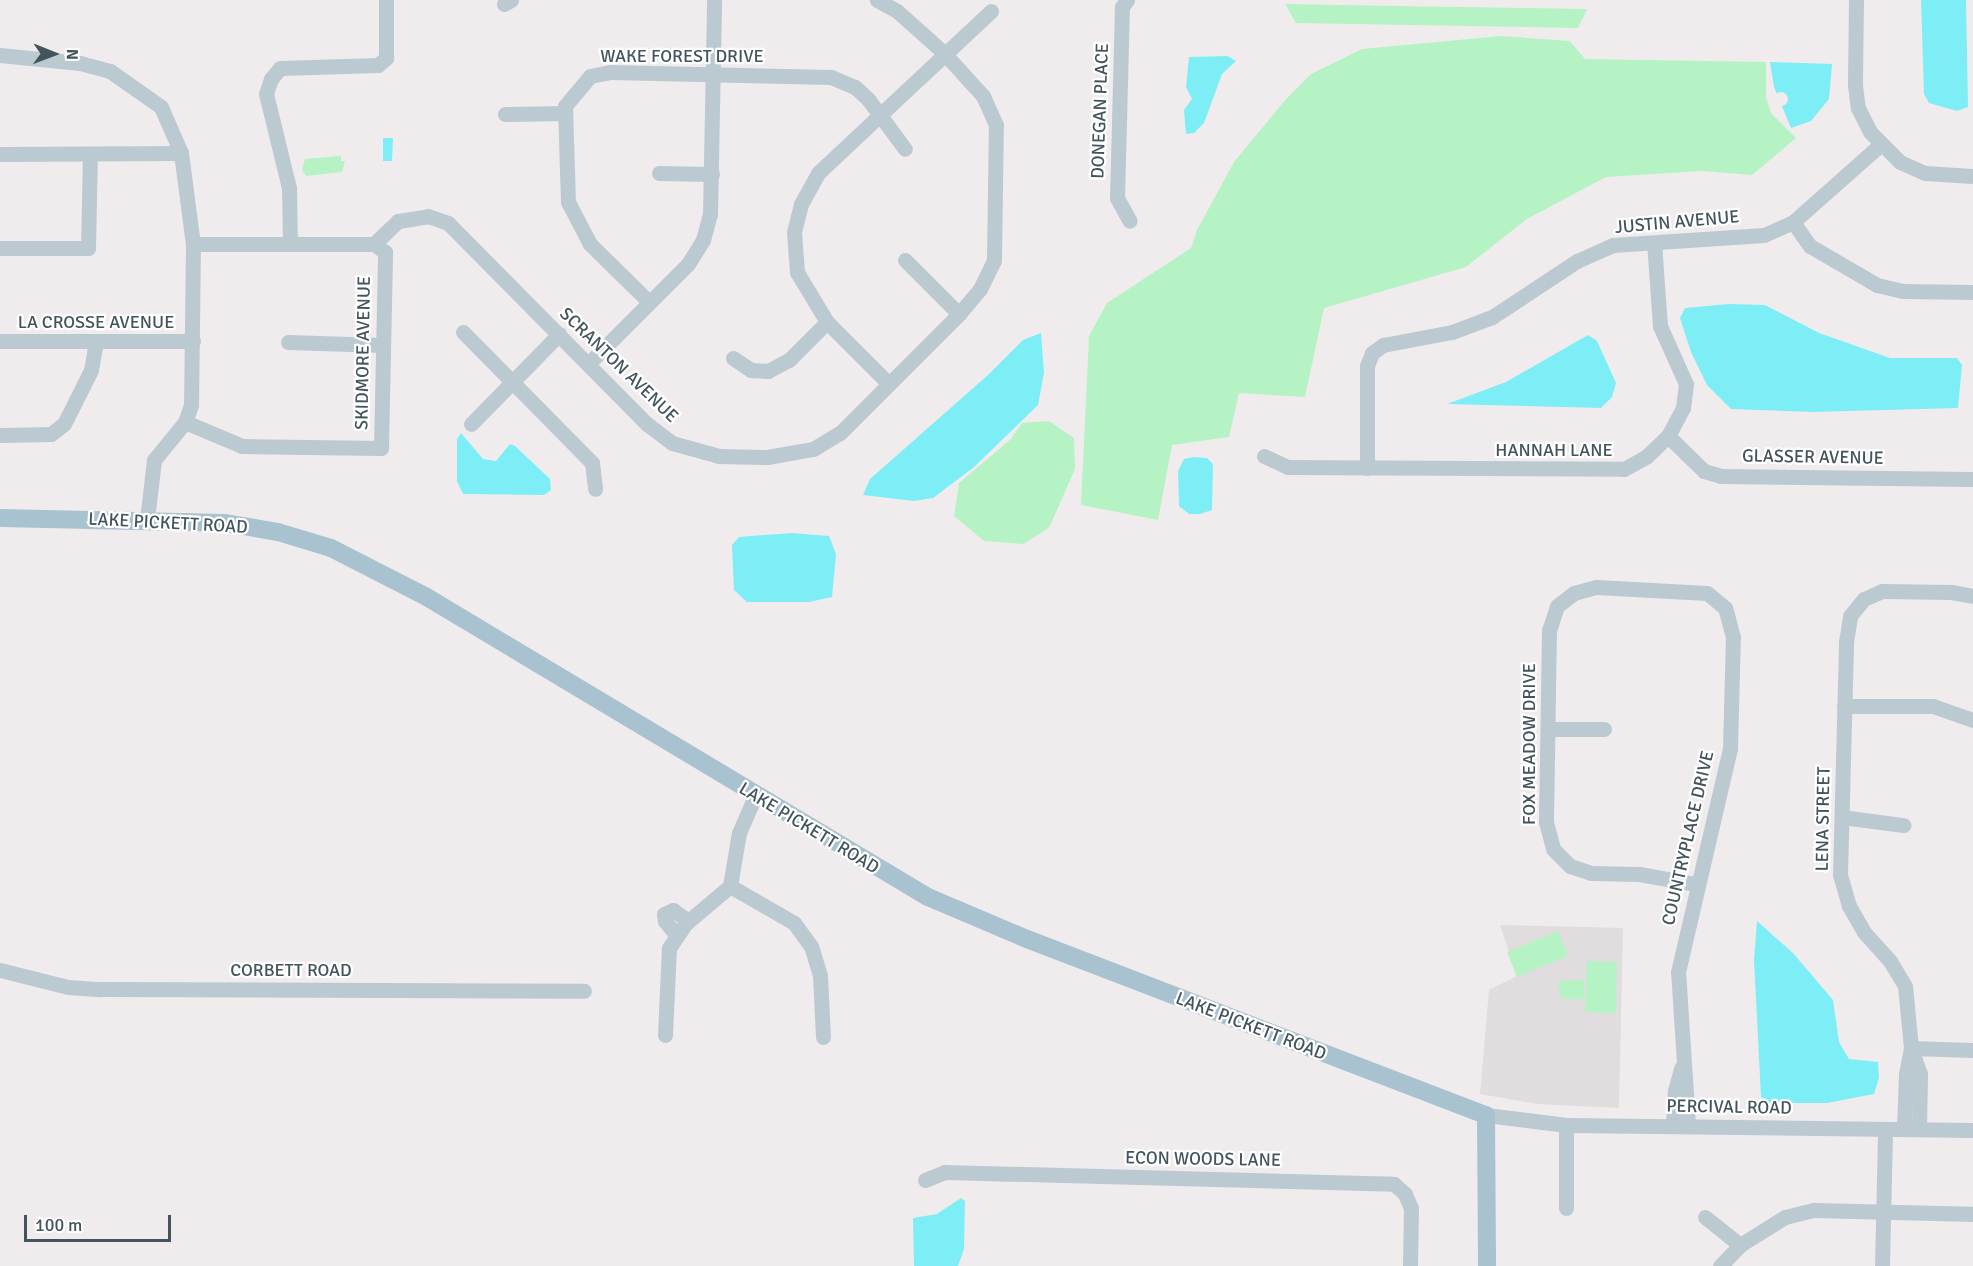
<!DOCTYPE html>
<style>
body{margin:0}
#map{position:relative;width:1973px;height:1266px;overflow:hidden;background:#f0eced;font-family:Signika,sans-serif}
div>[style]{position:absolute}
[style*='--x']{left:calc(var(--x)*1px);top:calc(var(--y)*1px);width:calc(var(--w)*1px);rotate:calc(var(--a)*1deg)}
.education>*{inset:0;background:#e1dddf}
.green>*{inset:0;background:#b5f3c4}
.water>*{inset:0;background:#7deef5}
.pier>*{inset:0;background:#f0eced}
.round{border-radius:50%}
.minor>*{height:15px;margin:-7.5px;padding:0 7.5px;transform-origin:7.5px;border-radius:7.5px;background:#bbcad1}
.major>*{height:18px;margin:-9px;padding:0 9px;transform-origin:9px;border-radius:9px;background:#a9c2cf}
span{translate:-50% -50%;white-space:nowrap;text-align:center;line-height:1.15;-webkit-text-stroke:4.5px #fff;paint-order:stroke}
.street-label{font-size:18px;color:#43545c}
.north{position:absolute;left:24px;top:24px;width:60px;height:60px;-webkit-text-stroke:4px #fff;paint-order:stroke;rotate:91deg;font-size:16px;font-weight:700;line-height:24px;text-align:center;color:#43545c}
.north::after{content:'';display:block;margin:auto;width:21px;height:27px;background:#43545c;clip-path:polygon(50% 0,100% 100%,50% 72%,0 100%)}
.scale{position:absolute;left:24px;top:1215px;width:147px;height:27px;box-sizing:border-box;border:3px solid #43545c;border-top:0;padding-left:8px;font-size:18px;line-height:21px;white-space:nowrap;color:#43545c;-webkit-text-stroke:4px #fff;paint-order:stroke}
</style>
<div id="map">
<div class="education">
<i style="clip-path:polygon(1500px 925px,1623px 928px,1619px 1108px,1537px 1104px,1480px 1094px,1489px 990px,1517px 976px)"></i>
</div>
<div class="green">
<i style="clip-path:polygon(1285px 4px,1396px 6px,1587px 9px,1578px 28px,1296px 23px)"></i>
<i style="clip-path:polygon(1501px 36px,1570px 41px,1585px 59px,1766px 62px,1766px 97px,1771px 113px,1796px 138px,1752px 175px,1702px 171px,1606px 177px,1527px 219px,1466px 267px,1324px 308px,1305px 397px,1239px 393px,1229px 437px,1172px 445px,1158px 520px,1081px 505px,1089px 336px,1107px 303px,1191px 248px,1197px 230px,1234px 162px,1286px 99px,1311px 74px,1362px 49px)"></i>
<i style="clip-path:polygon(341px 156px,341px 161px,345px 161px,342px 172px,306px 176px,302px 170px,305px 159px)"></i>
<i style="clip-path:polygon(1049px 421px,1074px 438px,1075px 469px,1049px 528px,1023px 544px,984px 541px,954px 516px,959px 483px,1011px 439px,1022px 423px)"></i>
<i style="clip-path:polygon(1558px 931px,1568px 956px,1517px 977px,1507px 952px)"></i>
<i style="clip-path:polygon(1587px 961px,1617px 962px,1616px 1013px,1585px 1012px)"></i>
<i style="clip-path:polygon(1584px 980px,1584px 999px,1561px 999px,1558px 981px)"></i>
</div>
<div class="water">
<i style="clip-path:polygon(1921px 0,1966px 0,1968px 107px,1957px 111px,1929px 103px,1924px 94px)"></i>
<i style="clip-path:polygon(1227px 56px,1236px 61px,1222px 74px,1204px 123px,1194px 133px,1186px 134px,1184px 110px,1192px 99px,1186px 87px,1189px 57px)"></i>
<i style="clip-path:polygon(1770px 62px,1832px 64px,1829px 99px,1811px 121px,1791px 128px,1774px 87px)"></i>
<i style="clip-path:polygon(383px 138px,393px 138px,392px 161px,383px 161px)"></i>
<i style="clip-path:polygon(1729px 304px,1765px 305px,1819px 333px,1890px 358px,1957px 358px,1962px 365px,1958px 408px,1813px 412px,1731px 409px,1707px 385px,1691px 352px,1680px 318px,1685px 308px)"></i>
<i style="clip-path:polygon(1041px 333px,1044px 373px,1038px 405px,974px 467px,933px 498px,914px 501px,863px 495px,870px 479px,988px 375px,1023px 340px)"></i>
<i style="clip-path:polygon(1588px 335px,1597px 341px,1616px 383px,1612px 397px,1601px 408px,1447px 404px,1506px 382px)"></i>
<i style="clip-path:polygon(461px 433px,483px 459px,496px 461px,510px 444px,515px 446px,550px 479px,551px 490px,544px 495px,463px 494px,457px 481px,457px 439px)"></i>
<i style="clip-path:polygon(1194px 457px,1207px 458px,1213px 464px,1212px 510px,1200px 514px,1189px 514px,1179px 506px,1178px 471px,1184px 459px)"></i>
<i style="clip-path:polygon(792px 533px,829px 536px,836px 554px,832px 597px,809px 602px,747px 602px,734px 590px,732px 545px,739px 537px)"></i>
<i style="clip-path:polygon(1757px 921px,1793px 953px,1833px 1000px,1839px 1042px,1849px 1059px,1878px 1062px,1879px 1078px,1874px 1094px,1827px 1103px,1769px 1103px,1761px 1097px,1754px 960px)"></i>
<i style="clip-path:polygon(961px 1198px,965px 1201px,964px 1249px,958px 1266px,914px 1266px,913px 1218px,937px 1214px)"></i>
</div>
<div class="pier">
<i class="round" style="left:1774px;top:92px;width:14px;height:14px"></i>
</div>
<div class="minor">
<i style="--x:1127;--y:0;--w:9;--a:126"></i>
<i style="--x:1122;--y:7;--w:191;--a:91.5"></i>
<i style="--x:1117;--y:198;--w:26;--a:61"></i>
<i style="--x:1856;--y:0;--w:85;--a:90.7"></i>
<i style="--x:1855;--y:85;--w:23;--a:83"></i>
<i style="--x:1858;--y:108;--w:27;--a:63"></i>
<i style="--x:1870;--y:132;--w:42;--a:45"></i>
<i style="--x:1900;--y:162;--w:27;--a:24"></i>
<i style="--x:1925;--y:173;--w:48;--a:3.6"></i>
<i style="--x:504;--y:4;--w:8;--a:-30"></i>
<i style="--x:0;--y:55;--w:80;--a:5.7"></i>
<i style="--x:80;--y:63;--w:31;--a:15"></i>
<i style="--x:110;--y:71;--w:62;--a:35.2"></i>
<i style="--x:161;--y:107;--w:50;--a:66.5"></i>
<i style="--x:181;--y:153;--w:92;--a:82.5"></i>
<i style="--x:193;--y:244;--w:161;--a:90.7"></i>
<i style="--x:191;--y:405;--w:18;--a:109"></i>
<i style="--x:185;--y:422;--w:49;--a:129.2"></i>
<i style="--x:154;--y:460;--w:60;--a:96.7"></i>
<i style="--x:505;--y:114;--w:60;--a:-1"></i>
<i style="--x:0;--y:154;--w:181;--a:-0.3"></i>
<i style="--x:659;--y:173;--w:53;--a:1.1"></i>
<i style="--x:1793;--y:222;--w:29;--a:55"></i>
<i style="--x:1810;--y:246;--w:78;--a:30.2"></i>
<i style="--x:1877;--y:285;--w:27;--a:13"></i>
<i style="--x:1903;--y:291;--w:70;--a:0.8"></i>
<i style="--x:193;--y:244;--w:181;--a:0"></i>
<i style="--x:290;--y:244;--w:56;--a:-91"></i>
<i style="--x:289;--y:188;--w:97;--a:-103.7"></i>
<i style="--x:266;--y:94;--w:16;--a:-72"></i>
<i style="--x:271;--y:79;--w:14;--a:-51"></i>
<i style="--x:280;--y:68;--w:98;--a:-1.8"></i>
<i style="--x:378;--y:65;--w:11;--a:-41"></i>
<i style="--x:386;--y:58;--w:58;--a:-90"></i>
<i style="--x:374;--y:244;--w:33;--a:-44"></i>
<i style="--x:398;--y:221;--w:30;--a:-9"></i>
<i style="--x:428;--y:216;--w:21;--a:19"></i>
<i style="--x:448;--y:223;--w:283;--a:45.3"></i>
<i style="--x:647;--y:424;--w:31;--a:37"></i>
<i style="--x:672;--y:443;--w:49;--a:15.5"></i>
<i style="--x:719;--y:456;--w:48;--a:1.2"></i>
<i style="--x:767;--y:457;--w:47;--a:-9.9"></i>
<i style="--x:813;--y:449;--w:31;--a:-31"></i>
<i style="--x:840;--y:433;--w:168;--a:-45"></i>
<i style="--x:959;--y:314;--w:33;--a:-50"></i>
<i style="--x:980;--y:289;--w:32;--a:-64"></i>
<i style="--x:994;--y:260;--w:135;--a:-89.2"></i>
<i style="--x:996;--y:125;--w:32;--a:-114"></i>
<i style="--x:983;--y:96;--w:58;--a:-132.2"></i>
<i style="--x:944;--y:53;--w:63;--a:-138.2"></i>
<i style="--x:897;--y:11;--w:23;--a:-151"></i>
<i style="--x:0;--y:248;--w:88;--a:0"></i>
<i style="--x:88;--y:248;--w:94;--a:-88.8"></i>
<i style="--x:905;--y:260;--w:76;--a:45"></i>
<i style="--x:648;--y:301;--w:81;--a:-135.5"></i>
<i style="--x:590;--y:244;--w:47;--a:-117.6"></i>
<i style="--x:568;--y:202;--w:96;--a:-91.8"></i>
<i style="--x:565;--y:106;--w:39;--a:-50"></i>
<i style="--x:590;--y:76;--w:20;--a:-11"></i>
<i style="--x:610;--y:72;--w:221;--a:1.3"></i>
<i style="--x:831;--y:77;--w:26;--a:23"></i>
<i style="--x:855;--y:87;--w:18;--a:43"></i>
<i style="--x:868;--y:99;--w:62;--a:53.5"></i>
<i style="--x:463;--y:332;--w:184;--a:45.4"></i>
<i style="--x:592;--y:463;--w:26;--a:83"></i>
<i style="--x:0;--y:341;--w:193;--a:0"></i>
<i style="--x:288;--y:342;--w:94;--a:1.8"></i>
<i style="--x:733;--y:358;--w:22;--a:34"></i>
<i style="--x:751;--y:370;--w:17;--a:3"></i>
<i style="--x:768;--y:371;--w:24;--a:-28"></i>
<i style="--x:789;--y:360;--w:54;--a:-45"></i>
<i style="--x:589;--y:363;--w:140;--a:-45"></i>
<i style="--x:688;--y:264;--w:28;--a:-58"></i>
<i style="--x:703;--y:240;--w:27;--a:-75"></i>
<i style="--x:710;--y:214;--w:214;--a:-88.9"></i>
<i style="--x:889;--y:384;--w:88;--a:-135"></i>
<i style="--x:827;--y:322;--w:58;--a:-121"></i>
<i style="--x:797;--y:272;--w:40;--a:-94.3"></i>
<i style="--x:794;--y:232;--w:29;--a:-76"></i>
<i style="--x:801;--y:204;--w:35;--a:-61"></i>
<i style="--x:818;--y:173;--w:237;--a:-43.1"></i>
<i style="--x:185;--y:422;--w:62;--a:22.8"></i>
<i style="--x:242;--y:446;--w:139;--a:0.8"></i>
<i style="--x:381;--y:448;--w:196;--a:-88.8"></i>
<i style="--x:385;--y:252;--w:14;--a:-144"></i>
<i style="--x:471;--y:424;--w:126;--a:-45.6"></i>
<i style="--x:0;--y:435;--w:51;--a:-1.1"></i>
<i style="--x:51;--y:434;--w:16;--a:-38"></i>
<i style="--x:64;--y:424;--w:60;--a:-63.4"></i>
<i style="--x:91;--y:370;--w:29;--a:-80"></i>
<i style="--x:1668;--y:436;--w:50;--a:44.2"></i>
<i style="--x:1704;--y:471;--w:18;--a:16"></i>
<i style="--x:1721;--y:476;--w:252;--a:0.7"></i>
<i style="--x:1264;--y:456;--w:26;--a:25"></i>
<i style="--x:1288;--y:467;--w:336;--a:0.3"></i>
<i style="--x:1624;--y:469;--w:26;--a:-29"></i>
<i style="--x:1647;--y:456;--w:29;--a:-44"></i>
<i style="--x:1668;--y:436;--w:32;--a:-62"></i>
<i style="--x:1683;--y:408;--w:24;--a:-83"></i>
<i style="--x:1686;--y:384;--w:64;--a:-114.1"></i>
<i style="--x:1660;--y:326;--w:83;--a:-94.1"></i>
<i style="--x:1367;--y:468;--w:102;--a:-90"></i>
<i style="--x:1367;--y:366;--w:14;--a:-69"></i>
<i style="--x:1372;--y:353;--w:14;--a:-36"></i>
<i style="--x:1383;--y:345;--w:70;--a:-10.7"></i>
<i style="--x:1452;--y:332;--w:43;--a:-20.6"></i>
<i style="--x:1492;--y:317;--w:102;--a:-33.4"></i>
<i style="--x:1577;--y:261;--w:39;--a:-24"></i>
<i style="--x:1613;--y:245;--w:151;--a:-3.8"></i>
<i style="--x:1764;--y:235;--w:32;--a:-24"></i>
<i style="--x:1793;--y:222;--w:116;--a:-41.5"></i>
<i style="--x:1844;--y:706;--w:89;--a:0"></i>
<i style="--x:1933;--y:706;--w:42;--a:19.3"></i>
<i style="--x:1548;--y:729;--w:56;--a:0"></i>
<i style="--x:1842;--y:817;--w:62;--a:7.5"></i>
<i style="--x:730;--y:886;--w:74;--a:30"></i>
<i style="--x:794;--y:923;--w:29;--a:54"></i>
<i style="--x:811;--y:946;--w:31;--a:73"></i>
<i style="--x:820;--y:976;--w:61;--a:87.2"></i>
<i style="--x:676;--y:935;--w:18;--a:-128"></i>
<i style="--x:665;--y:921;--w:7;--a:-98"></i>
<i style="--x:664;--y:914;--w:10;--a:-24"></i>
<i style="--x:673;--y:910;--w:19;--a:36"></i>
<i style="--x:0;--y:970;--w:70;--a:14"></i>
<i style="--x:68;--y:987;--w:32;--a:4"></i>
<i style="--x:100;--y:989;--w:484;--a:0.2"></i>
<i style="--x:665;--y:1035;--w:87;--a:-87.4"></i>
<i style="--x:669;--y:948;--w:29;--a:-56"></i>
<i style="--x:685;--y:924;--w:59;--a:-40.2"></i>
<i style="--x:730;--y:886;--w:54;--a:-80.4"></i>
<i style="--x:739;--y:833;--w:40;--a:-66.6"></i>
<i style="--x:1911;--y:1048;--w:28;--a:71"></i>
<i style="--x:1920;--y:1074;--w:55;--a:91"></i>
<i style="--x:1911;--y:1048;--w:62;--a:1.8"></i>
<i style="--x:1486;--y:1115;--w:81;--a:7.1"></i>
<i style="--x:1566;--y:1125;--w:407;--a:0.7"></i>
<i style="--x:1566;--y:1125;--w:83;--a:90"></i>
<i style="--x:1673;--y:1125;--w:34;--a:-87"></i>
<i style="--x:1675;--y:1091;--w:24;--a:-75"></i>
<i style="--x:1688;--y:1125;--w:153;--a:-93.7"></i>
<i style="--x:1678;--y:972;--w:230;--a:-76.9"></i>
<i style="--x:1730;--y:748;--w:111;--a:-88.5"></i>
<i style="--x:1733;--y:637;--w:30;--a:-105"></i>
<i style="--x:1725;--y:608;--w:23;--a:-140"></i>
<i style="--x:1707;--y:593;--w:111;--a:-176.9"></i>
<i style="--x:1596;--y:587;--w:23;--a:165"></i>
<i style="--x:1574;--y:593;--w:21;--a:143"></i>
<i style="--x:1557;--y:606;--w:25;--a:108"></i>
<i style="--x:1549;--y:630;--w:192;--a:90.9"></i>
<i style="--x:1546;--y:822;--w:28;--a:75"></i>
<i style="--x:1553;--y:849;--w:24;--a:45"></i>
<i style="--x:1570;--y:866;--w:22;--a:18"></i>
<i style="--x:1591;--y:873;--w:48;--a:1.2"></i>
<i style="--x:1639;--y:874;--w:58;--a:10"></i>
<i style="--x:1904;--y:1129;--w:55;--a:-87.9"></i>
<i style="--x:1906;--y:1074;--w:26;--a:-79"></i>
<i style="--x:1911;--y:1048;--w:62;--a:-95.5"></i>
<i style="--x:1905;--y:986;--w:29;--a:-121"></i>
<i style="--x:1890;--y:961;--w:39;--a:-132"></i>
<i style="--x:1864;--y:932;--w:30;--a:-120"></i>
<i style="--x:1849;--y:906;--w:32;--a:-106"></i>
<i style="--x:1840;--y:875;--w:233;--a:-88.5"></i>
<i style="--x:1846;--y:642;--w:26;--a:-81"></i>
<i style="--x:1850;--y:616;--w:22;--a:-51"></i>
<i style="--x:1864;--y:599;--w:20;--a:-24"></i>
<i style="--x:1882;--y:591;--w:69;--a:0.8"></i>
<i style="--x:1951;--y:592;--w:22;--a:10"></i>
<i style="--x:925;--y:1180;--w:22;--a:-22"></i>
<i style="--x:945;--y:1172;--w:449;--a:1.5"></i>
<i style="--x:1394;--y:1184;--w:15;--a:42"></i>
<i style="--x:1405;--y:1194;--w:15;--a:67"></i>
<i style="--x:1411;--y:1208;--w:58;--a:91"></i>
<i style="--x:1705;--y:1217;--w:45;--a:38.7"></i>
<i style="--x:1720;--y:1266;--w:29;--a:-46"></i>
<i style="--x:1740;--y:1245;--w:53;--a:-31.9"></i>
<i style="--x:1785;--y:1217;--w:30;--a:-14"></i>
<i style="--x:1814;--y:1210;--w:159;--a:1.4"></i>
<i style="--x:1882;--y:1266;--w:137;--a:-88.7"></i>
</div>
<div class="major">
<i style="--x:0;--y:518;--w:225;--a:1.3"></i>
<i style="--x:225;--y:523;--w:54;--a:9.6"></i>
<i style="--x:278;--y:532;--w:55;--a:16.8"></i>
<i style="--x:331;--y:548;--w:106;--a:27.1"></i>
<i style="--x:425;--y:596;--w:586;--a:30.9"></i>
<i style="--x:928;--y:897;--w:108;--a:23"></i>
<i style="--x:1027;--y:939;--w:492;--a:21"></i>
<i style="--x:1486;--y:1115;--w:151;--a:89.6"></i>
</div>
<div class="street-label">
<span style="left:682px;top:56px">WAKE FOREST DRIVE</span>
<span style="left:1100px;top:111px;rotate:-88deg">DONEGAN PLACE</span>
<span style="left:1677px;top:222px;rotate:-5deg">JUSTIN AVENUE</span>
<span style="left:96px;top:322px">LA CROSSE AVENUE</span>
<span style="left:363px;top:353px;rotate:-89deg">SKIDMORE AVENUE</span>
<span style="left:619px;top:365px;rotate:44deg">SCRANTON AVENUE</span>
<span style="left:1554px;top:450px">HANNAH LANE</span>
<span style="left:1813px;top:457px;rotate:1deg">GLASSER AVENUE</span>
<span style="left:168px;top:523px;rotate:3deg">LAKE PICKETT ROAD</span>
<span style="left:1529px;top:744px;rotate:-90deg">FOX MEADOW DRIVE</span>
<span style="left:1823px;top:819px;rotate:-89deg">LENA STREET</span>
<span style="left:809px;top:828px;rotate:31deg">LAKE PICKETT ROAD</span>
<span style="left:1688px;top:838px;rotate:-77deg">COUNTRYPLACE DRIVE</span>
<span style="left:291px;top:970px">CORBETT ROAD</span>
<span style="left:1251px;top:1026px;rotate:21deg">LAKE PICKETT ROAD</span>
<span style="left:1729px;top:1107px;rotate:1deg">PERCIVAL ROAD</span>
<span style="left:1203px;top:1159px;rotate:1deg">ECON WOODS LANE</span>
</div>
<div class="north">N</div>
<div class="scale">100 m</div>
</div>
